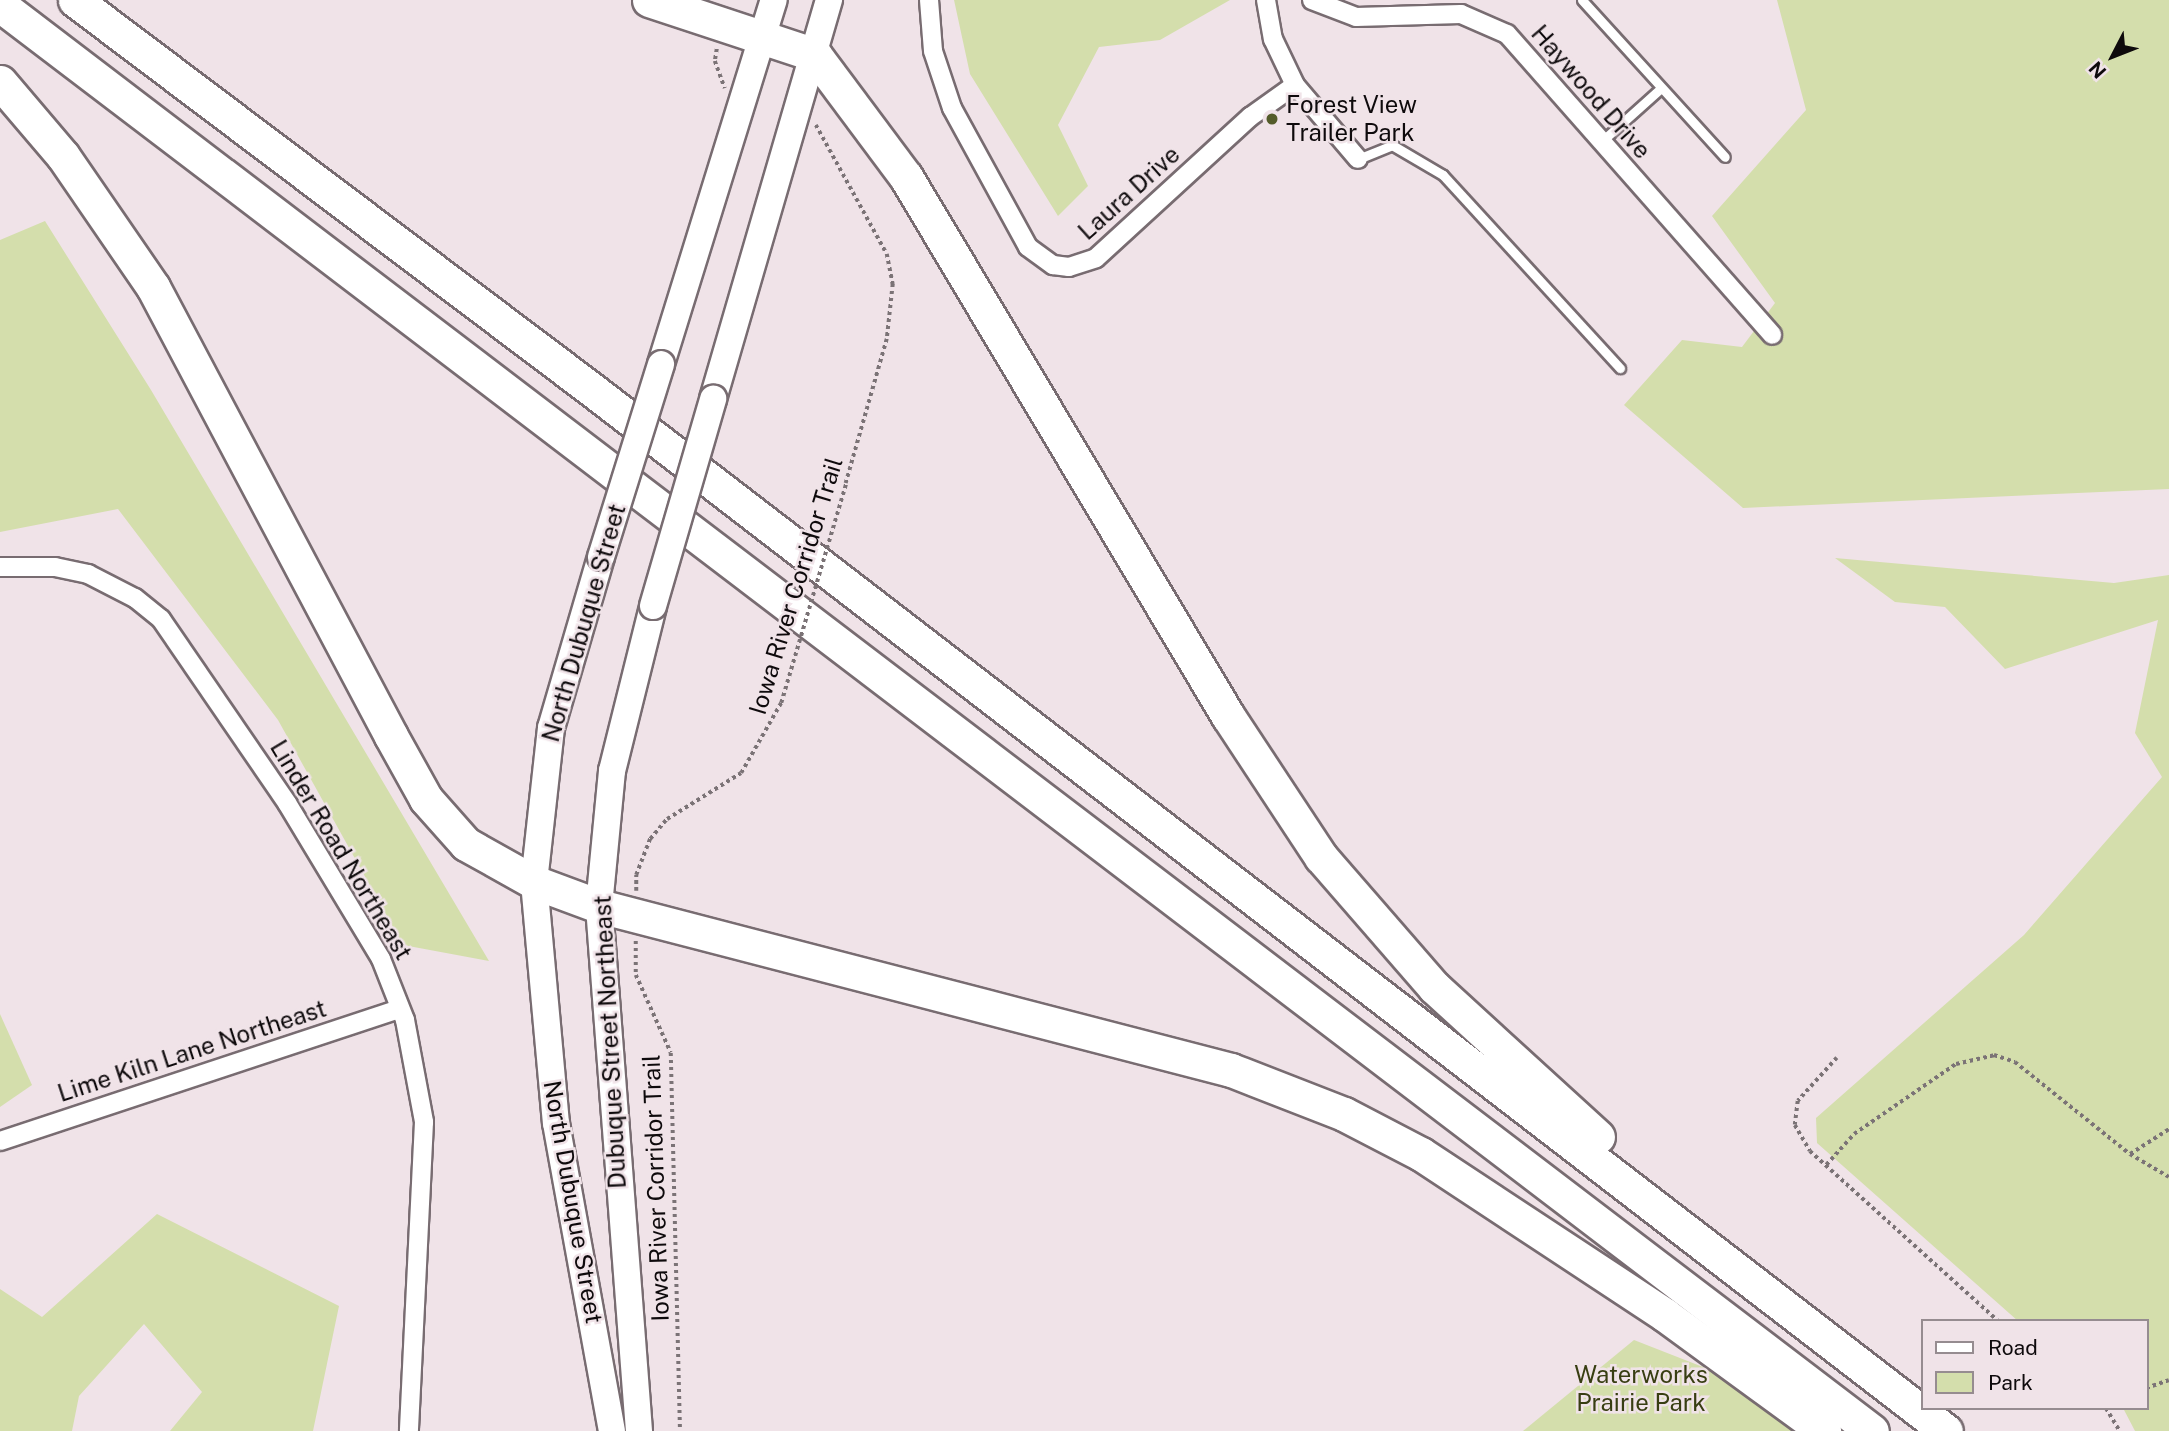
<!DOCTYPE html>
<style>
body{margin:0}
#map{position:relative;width:2169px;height:1431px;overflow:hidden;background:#f0e3e8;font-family:"Public Sans",sans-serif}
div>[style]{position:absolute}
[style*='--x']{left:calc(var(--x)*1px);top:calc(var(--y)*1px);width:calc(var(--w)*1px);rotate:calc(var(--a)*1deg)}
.green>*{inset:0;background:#d4deac}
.path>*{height:3.5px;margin-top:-1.75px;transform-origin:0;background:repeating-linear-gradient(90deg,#7b7376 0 3.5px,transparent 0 7px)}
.roads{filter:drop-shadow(2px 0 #786c71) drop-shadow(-2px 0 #786c71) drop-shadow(0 2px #786c71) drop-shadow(0 -2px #786c71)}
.lane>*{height:9px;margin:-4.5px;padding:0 4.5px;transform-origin:4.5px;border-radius:4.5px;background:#fff}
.street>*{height:18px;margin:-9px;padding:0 9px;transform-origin:9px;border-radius:9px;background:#fff}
.secondary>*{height:26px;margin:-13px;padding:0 13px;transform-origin:13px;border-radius:13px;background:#fff}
.highway>*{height:33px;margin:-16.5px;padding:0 16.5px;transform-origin:16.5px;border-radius:16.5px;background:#fff}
.path-bridge>*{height:3.5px;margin-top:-1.75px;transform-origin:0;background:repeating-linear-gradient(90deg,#7b7376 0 3.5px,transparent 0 7px)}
.bridges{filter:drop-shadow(2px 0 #786c71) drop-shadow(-2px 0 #786c71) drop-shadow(0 2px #786c71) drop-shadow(0 -2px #786c71)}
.secondary-bridge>*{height:26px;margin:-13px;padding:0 13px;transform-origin:13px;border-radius:13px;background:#fff}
.dots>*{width:19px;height:19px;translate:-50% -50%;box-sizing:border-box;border:4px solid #f0e3e8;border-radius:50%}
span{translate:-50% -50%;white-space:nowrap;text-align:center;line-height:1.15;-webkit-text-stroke:5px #f0e3e8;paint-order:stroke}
.street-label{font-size:24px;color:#0e0a0c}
.poi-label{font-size:24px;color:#0e0a0c}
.left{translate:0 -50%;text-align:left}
.park-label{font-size:24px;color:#383e12}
.legend{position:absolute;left:1921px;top:1319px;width:228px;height:91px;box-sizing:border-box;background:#f0e3e8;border:2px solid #968c90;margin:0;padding:9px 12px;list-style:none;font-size:21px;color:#0e0a0c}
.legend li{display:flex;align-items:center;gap:14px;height:35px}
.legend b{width:35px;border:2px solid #968c90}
.north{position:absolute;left:2078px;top:21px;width:70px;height:70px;-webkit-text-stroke:5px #f0e3e8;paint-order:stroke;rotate:228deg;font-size:19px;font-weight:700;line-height:28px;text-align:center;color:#0e0a0c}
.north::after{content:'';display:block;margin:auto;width:24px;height:32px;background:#0e0a0c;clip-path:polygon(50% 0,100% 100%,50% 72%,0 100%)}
</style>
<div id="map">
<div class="green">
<i style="clip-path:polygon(954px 0,1230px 0,1160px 40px,1099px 47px,1058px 125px,1088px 186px,1058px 216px,970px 74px)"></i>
<i style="clip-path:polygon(1777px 0,2169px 0,2169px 489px,1743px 508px,1624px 405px,1682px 340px,1742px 347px,1775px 303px,1712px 216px,1806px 110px)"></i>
<i style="clip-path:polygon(45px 221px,151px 390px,489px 961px,403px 945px,278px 720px,118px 509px,0 532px,0 240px)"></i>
<i style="clip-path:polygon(1835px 558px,2114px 583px,2169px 575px,2169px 1431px,2135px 1431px,2123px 1408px,2146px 1408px,2146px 1321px,2018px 1321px,1817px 1143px,1816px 1118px,2024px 935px,2162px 777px,2135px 733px,2158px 620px,2005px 669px,1945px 607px,1895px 602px)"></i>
<i style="clip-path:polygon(0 1014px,32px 1085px,0 1107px)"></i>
<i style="clip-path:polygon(157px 1214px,339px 1306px,313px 1431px,170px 1431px,202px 1392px,144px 1324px,79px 1396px,72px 1431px,0 1431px,0 1289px,42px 1317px)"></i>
<i style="clip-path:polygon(1634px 1340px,1777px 1396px,1822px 1431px,1523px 1431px)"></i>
</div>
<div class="path">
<i style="--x:717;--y:49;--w:12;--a:99"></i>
<i style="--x:715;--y:61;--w:29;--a:70"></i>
<i style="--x:816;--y:125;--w:147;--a:61.2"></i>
<i style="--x:887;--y:254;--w:31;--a:79"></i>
<i style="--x:893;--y:284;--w:55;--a:96.2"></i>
<i style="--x:887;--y:339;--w:150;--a:105.9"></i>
<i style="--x:636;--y:891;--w:16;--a:-90"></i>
<i style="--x:636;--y:875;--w:39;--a:-69"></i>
<i style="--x:650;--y:839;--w:26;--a:-50"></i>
<i style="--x:667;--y:819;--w:87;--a:-31.9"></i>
<i style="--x:741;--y:773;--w:81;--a:-60.3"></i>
<i style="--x:636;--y:941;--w:34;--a:90"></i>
<i style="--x:636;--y:975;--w:85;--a:65.8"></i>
<i style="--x:671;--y:1053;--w:378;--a:88.6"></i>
<i style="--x:1837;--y:1058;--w:58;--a:132.2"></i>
<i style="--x:1798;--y:1101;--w:24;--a:97"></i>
<i style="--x:1795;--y:1125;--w:30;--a:60"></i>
<i style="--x:1810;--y:1151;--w:253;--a:42.1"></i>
<i style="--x:2130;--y:1154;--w:46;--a:-32.7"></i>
<i style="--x:1826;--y:1165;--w:42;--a:-47.9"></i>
<i style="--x:1854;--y:1134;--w:124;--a:-34.5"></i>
<i style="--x:1956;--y:1064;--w:39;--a:-13"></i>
<i style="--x:1994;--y:1055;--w:22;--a:18"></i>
<i style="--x:2015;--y:1062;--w:147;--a:38.7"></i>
<i style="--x:2130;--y:1154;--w:45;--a:30.5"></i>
<i style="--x:2146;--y:1388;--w:24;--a:-19"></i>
<i style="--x:2106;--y:1408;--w:27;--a:59"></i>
</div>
<div class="roads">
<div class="lane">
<i style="--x:1582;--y:0;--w:212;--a:47.7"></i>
<i style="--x:1602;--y:141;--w:79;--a:-41.9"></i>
<i style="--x:1358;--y:159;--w:37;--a:-22"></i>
<i style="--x:1392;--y:145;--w:59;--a:30.5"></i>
<i style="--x:1443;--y:175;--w:262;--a:47.5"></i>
</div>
<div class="street">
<i style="--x:929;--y:0;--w:51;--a:85.5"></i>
<i style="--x:933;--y:51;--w:60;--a:71.6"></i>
<i style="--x:952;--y:108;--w:158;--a:61.3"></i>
<i style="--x:1028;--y:247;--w:31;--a:36"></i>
<i style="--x:1053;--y:265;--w:16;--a:7"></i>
<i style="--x:1069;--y:267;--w:28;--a:-18"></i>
<i style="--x:1096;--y:258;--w:209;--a:-42.5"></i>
<i style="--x:1250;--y:117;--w:55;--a:-35.4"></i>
<i style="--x:1266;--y:0;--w:40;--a:80"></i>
<i style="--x:1273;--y:39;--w:51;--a:64.4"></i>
<i style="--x:1295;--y:85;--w:97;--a:49.6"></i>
<i style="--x:1312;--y:0;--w:47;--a:21.1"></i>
<i style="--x:1356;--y:17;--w:105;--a:-1.6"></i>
<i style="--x:1461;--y:14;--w:50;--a:23.5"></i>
<i style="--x:1507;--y:34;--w:401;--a:48.6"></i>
<i style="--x:0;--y:567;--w:55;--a:0"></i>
<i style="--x:55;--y:567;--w:34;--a:12"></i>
<i style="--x:88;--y:574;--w:53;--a:27.1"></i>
<i style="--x:135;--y:598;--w:33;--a:39"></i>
<i style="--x:161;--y:619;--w:223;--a:55.6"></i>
<i style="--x:287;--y:803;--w:182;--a:58.9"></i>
<i style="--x:381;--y:959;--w:66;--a:68.5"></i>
<i style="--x:405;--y:1020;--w:104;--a:79.4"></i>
<i style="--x:424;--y:1122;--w:309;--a:92.8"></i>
<i style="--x:0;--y:1141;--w:421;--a:-18.3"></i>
</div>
<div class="secondary">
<i style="--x:661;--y:364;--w:381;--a:-72.8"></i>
<i style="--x:713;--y:399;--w:416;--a:-73.8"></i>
<i style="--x:601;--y:557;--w:178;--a:106.3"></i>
<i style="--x:551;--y:728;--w:155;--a:96.3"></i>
<i style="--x:534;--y:882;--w:242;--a:84.8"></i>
<i style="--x:556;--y:1123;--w:313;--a:79.7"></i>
<i style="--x:639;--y:1431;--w:527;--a:-94.36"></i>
<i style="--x:599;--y:906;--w:136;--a:-84.5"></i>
<i style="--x:612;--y:771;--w:170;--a:-76"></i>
</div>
<div class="highway">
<i style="--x:75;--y:0;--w:646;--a:37.01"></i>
<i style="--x:591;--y:389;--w:1709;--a:37.56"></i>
<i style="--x:649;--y:0;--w:175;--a:18.3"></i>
<i style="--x:815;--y:55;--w:152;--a:53.3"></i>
<i style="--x:906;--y:177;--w:628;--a:59.15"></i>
<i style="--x:1228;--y:716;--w:169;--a:56.6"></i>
<i style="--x:1321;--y:857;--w:172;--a:49"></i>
<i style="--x:1434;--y:987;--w:222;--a:42.4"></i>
<i style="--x:0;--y:5;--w:2353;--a:37.3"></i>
<i style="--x:0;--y:82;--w:97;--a:49.6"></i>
<i style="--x:63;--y:156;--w:159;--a:55.5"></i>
<i style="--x:153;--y:287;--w:508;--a:62.07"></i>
<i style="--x:391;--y:736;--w:72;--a:60.9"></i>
<i style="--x:426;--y:799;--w:60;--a:48.4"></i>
<i style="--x:466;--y:844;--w:78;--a:29.2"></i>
<i style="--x:534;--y:882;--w:69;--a:20.3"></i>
<i style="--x:599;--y:906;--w:653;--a:14.55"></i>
<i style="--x:1231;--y:1070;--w:121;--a:21.3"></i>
<i style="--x:1344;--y:1114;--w:87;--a:27.5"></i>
<i style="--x:1421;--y:1154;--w:292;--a:33.4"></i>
<i style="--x:1665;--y:1315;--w:197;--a:36.1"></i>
</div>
</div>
<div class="path-bridge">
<i style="--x:781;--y:703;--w:229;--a:-73.5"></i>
</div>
<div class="bridges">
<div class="secondary-bridge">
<i style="--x:601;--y:557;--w:202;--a:-72.7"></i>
<i style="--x:653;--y:606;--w:216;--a:-73.8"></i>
</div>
</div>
<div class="dots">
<i style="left:1272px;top:119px;background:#545c2a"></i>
</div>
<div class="street-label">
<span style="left:1591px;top:92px;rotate:49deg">Haywood Drive</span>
<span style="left:1129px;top:193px;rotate:-42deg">Laura Drive</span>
<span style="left:796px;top:586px;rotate:-73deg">Iowa River Corridor Trail</span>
<span style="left:584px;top:623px;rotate:-74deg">North Dubuque Street</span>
<span style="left:341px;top:850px;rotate:59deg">Linder Road Northeast</span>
<span style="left:610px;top:1042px;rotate:-93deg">Dubuque Street Northeast</span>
<span style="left:192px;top:1051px;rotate:-18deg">Lime Kiln Lane Northeast</span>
<span style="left:656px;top:1188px;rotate:-92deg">Iowa River Corridor Trail</span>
<span style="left:573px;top:1202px;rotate:80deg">North Dubuque Street</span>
</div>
<div class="poi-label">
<span class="left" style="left:1286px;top:119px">Forest View<br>Trailer Park</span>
</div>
<div class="park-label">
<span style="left:1641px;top:1389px">Waterworks<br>Prairie Park</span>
</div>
<ul class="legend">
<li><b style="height:9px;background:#fff"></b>Road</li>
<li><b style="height:19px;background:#d4deac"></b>Park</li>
</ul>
<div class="north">N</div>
</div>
